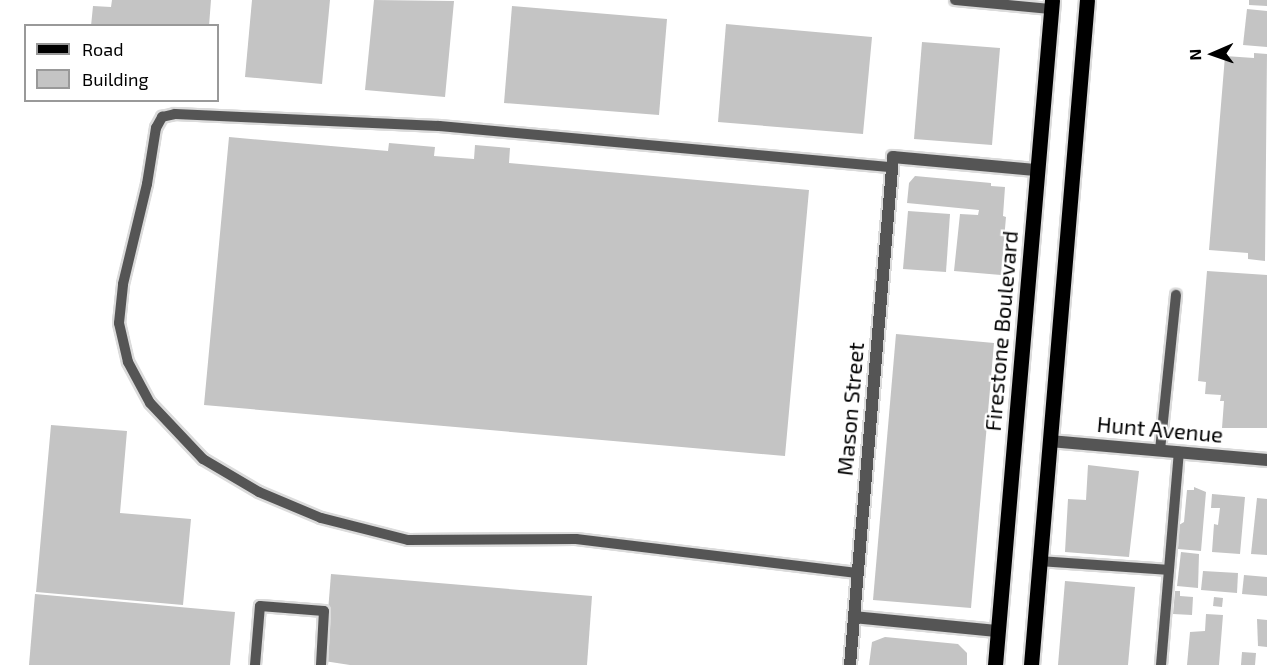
<!DOCTYPE html>
<style>
body{margin:0}
#map{position:relative;width:1267px;height:665px;overflow:hidden;background:#fff;font-family:"Exo 2",sans-serif}
div>[style]{position:absolute}
[style*='--x']{left:calc(var(--x)*1px);top:calc(var(--y)*1px);width:calc(var(--w)*1px);rotate:calc(var(--a)*1deg)}
.building>*{inset:0;background:#c4c4c4}
.roads{filter:drop-shadow(2px 0 #dbdbdb) drop-shadow(-2px 0 #dbdbdb) drop-shadow(0 2px #dbdbdb) drop-shadow(0 -2px #dbdbdb)}
.service>*{height:10px;margin:-5px;padding:0 5px;transform-origin:5px;border-radius:5px;background:#555}
.minor>*{height:12px;margin:-6px;padding:0 6px;transform-origin:6px;border-radius:6px;background:#555}
.primary>*{height:15px;margin:-7.5px;padding:0 7.5px;transform-origin:7.5px;border-radius:7.5px;background:#000}
span{translate:-50% -50%;white-space:nowrap;text-align:center;line-height:1.15;-webkit-text-stroke:4.5px #fff;paint-order:stroke}
.street-label{font-size:22px;color:#000}
.legend{position:absolute;left:24px;top:24px;width:195px;height:78px;box-sizing:border-box;background:#fff;border:2px solid #999;margin:0;padding:8px 10px;list-style:none;font-size:18px;color:#000}
.legend li{display:flex;align-items:center;gap:12px;height:30px}
.legend b{width:30px;border:2px solid #999}
.north{position:absolute;left:1183px;top:24px;width:60px;height:60px;-webkit-text-stroke:4px #fff;paint-order:stroke;rotate:268deg;font-size:16px;font-weight:700;line-height:24px;text-align:center;color:#000}
.north::after{content:'';display:block;margin:auto;width:21px;height:27px;background:#000;clip-path:polygon(50% 0,100% 100%,50% 72%,0 100%)}
</style>
<div id="map">
<div class="building">
<i style="clip-path:polygon(112px 0,211px 0,209px 26px,91px 26px,93px 6px,111px 7px)"></i>
<i style="clip-path:polygon(252px 0,330px 0,322px 84px,245px 77px)"></i>
<i style="clip-path:polygon(374px 0,454px 1px,445px 97px,365px 90px)"></i>
<i style="clip-path:polygon(1249px 0,1267px 0,1267px 6px,1249px 5px)"></i>
<i style="clip-path:polygon(512px 6px,667px 19px,659px 115px,504px 103px)"></i>
<i style="clip-path:polygon(1247px 9px,1267px 11px,1267px 47px,1243px 45px)"></i>
<i style="clip-path:polygon(726px 24px,872px 37px,863px 134px,718px 122px)"></i>
<i style="clip-path:polygon(922px 42px,1000px 48px,992px 145px,914px 139px)"></i>
<i style="clip-path:polygon(1254px 53px,1267px 54px,1265px 261px,1248px 259px,1248px 253px,1209px 250px,1225px 56px,1254px 58px)"></i>
<i style="clip-path:polygon(229px 137px,388px 151px,389px 143px,435px 147px,434px 156px,474px 159px,475px 145px,510px 148px,509px 163px,809px 190px,785px 456px,204px 405px)"></i>
<i style="clip-path:polygon(915px 176px,991px 183px,991px 186px,1005px 187px,1003px 216px,1006px 217px,1001px 275px,954px 271px,960px 214px,978px 215px,979px 210px,907px 203px,909px 183px)"></i>
<i style="clip-path:polygon(908px 211px,950px 214px,946px 272px,903px 269px)"></i>
<i style="clip-path:polygon(1207px 271px,1267px 275px,1267px 428px,1222px 428px,1224px 401px,1220px 401px,1221px 395px,1205px 394px,1206px 382px,1198px 381px)"></i>
<i style="clip-path:polygon(896px 334px,994px 343px,971px 608px,873px 600px)"></i>
<i style="clip-path:polygon(51px 425px,127px 431px,120px 513px,191px 519px,183px 605px,36px 592px)"></i>
<i style="clip-path:polygon(1088px 465px,1139px 471px,1129px 557px,1065px 552px,1068px 499px,1086px 500px)"></i>
<i style="clip-path:polygon(1194px 487px,1206px 492px,1201px 551px,1178px 549px,1179px 525px,1184px 522px,1187px 490px,1194px 490px)"></i>
<i style="clip-path:polygon(1212px 494px,1245px 497px,1240px 554px,1212px 552px,1214px 524px,1218px 525px,1220px 508px,1211px 508px)"></i>
<i style="clip-path:polygon(1257px 498px,1267px 499px,1267px 555px,1251px 554px)"></i>
<i style="clip-path:polygon(1181px 552px,1199px 554px,1198px 588px,1177px 586px)"></i>
<i style="clip-path:polygon(1203px 571px,1238px 573px,1237px 593px,1201px 590px)"></i>
<i style="clip-path:polygon(331px 574px,592px 596px,587px 665px,350px 665px,324px 661px)"></i>
<i style="clip-path:polygon(1244px 575px,1267px 577px,1267px 596px,1242px 594px)"></i>
<i style="clip-path:polygon(1065px 581px,1135px 587px,1128px 665px,1058px 665px)"></i>
<i style="clip-path:polygon(1175px 591px,1180px 591px,1180px 596px,1193px 597px,1192px 615px,1173px 614px)"></i>
<i style="clip-path:polygon(35px 594px,235px 612px,230px 665px,29px 665px)"></i>
<i style="clip-path:polygon(1214px 597px,1223px 598px,1222px 607px,1213px 606px)"></i>
<i style="clip-path:polygon(1206px 614px,1223px 615px,1219px 665px,1187px 665px,1190px 632px,1205px 631px)"></i>
<i style="clip-path:polygon(1257px 619px,1267px 620px,1267px 647px,1258px 646px)"></i>
<i style="clip-path:polygon(885px 637px,958px 644px,967px 653px,967px 665px,869px 665px,872px 642px)"></i>
<i style="clip-path:polygon(1242px 652px,1256px 653px,1255px 665px,1241px 665px)"></i>
</div>
<div class="roads">
<div class="service">
<i style="--x:955;--y:0;--w:96;--a:5.4"></i>
<i style="--x:1160;--y:450;--w:156;--a:-84.1"></i>
<i style="--x:1040;--y:561;--w:129;--a:4"></i>
<i style="--x:857;--y:573;--w:283;--a:-173.1"></i>
<i style="--x:576;--y:539;--w:168;--a:179.7"></i>
<i style="--x:408;--y:540;--w:90;--a:-165.8"></i>
<i style="--x:321;--y:518;--w:67;--a:-157.2"></i>
<i style="--x:259;--y:492;--w:65;--a:-149.5"></i>
<i style="--x:203;--y:459;--w:77;--a:-133.4"></i>
<i style="--x:150;--y:403;--w:47;--a:-118.2"></i>
<i style="--x:128;--y:362;--w:40;--a:-103"></i>
<i style="--x:119;--y:323;--w:39;--a:-84"></i>
<i style="--x:123;--y:284;--w:103;--a:-76.5"></i>
<i style="--x:147;--y:184;--w:57;--a:-80.9"></i>
<i style="--x:156;--y:128;--w:13;--a:-61"></i>
<i style="--x:162;--y:117;--w:13;--a:-13"></i>
<i style="--x:175;--y:114;--w:264;--a:2.6"></i>
<i style="--x:439;--y:126;--w:455;--a:5.2"></i>
<i style="--x:255;--y:665;--w:59;--a:-85.2"></i>
<i style="--x:260;--y:606;--w:64;--a:4.5"></i>
<i style="--x:324;--y:611;--w:54;--a:93.2"></i>
<i style="--x:1161;--y:665;--w:214;--a:-85.2"></i>
</div>
<div class="minor">
<i style="--x:1050;--y:441;--w:218;--a:5"></i>
<i style="--x:854;--y:617;--w:145;--a:5.6"></i>
<i style="--x:850;--y:665;--w:510;--a:-85.16"></i>
<i style="--x:893;--y:157;--w:145;--a:5.2"></i>
</div>
<div class="primary">
<i style="--x:995;--y:665;--w:667;--a:-85.1"></i>
<i style="--x:1031;--y:665;--w:667;--a:-85.19"></i>
</div>
</div>
<div class="street-label">
<span style="left:1001px;top:331px;rotate:-85deg">Firestone Boulevard</span>
<span style="left:850px;top:409px;rotate:-85deg">Mason Street</span>
<span style="left:1160px;top:429px;rotate:5deg">Hunt Avenue</span>
</div>
<ul class="legend">
<li><b style="height:8px;background:#000"></b>Road</li>
<li><b style="height:16px;background:#c4c4c4"></b>Building</li>
</ul>
<div class="north">N</div>
</div>
